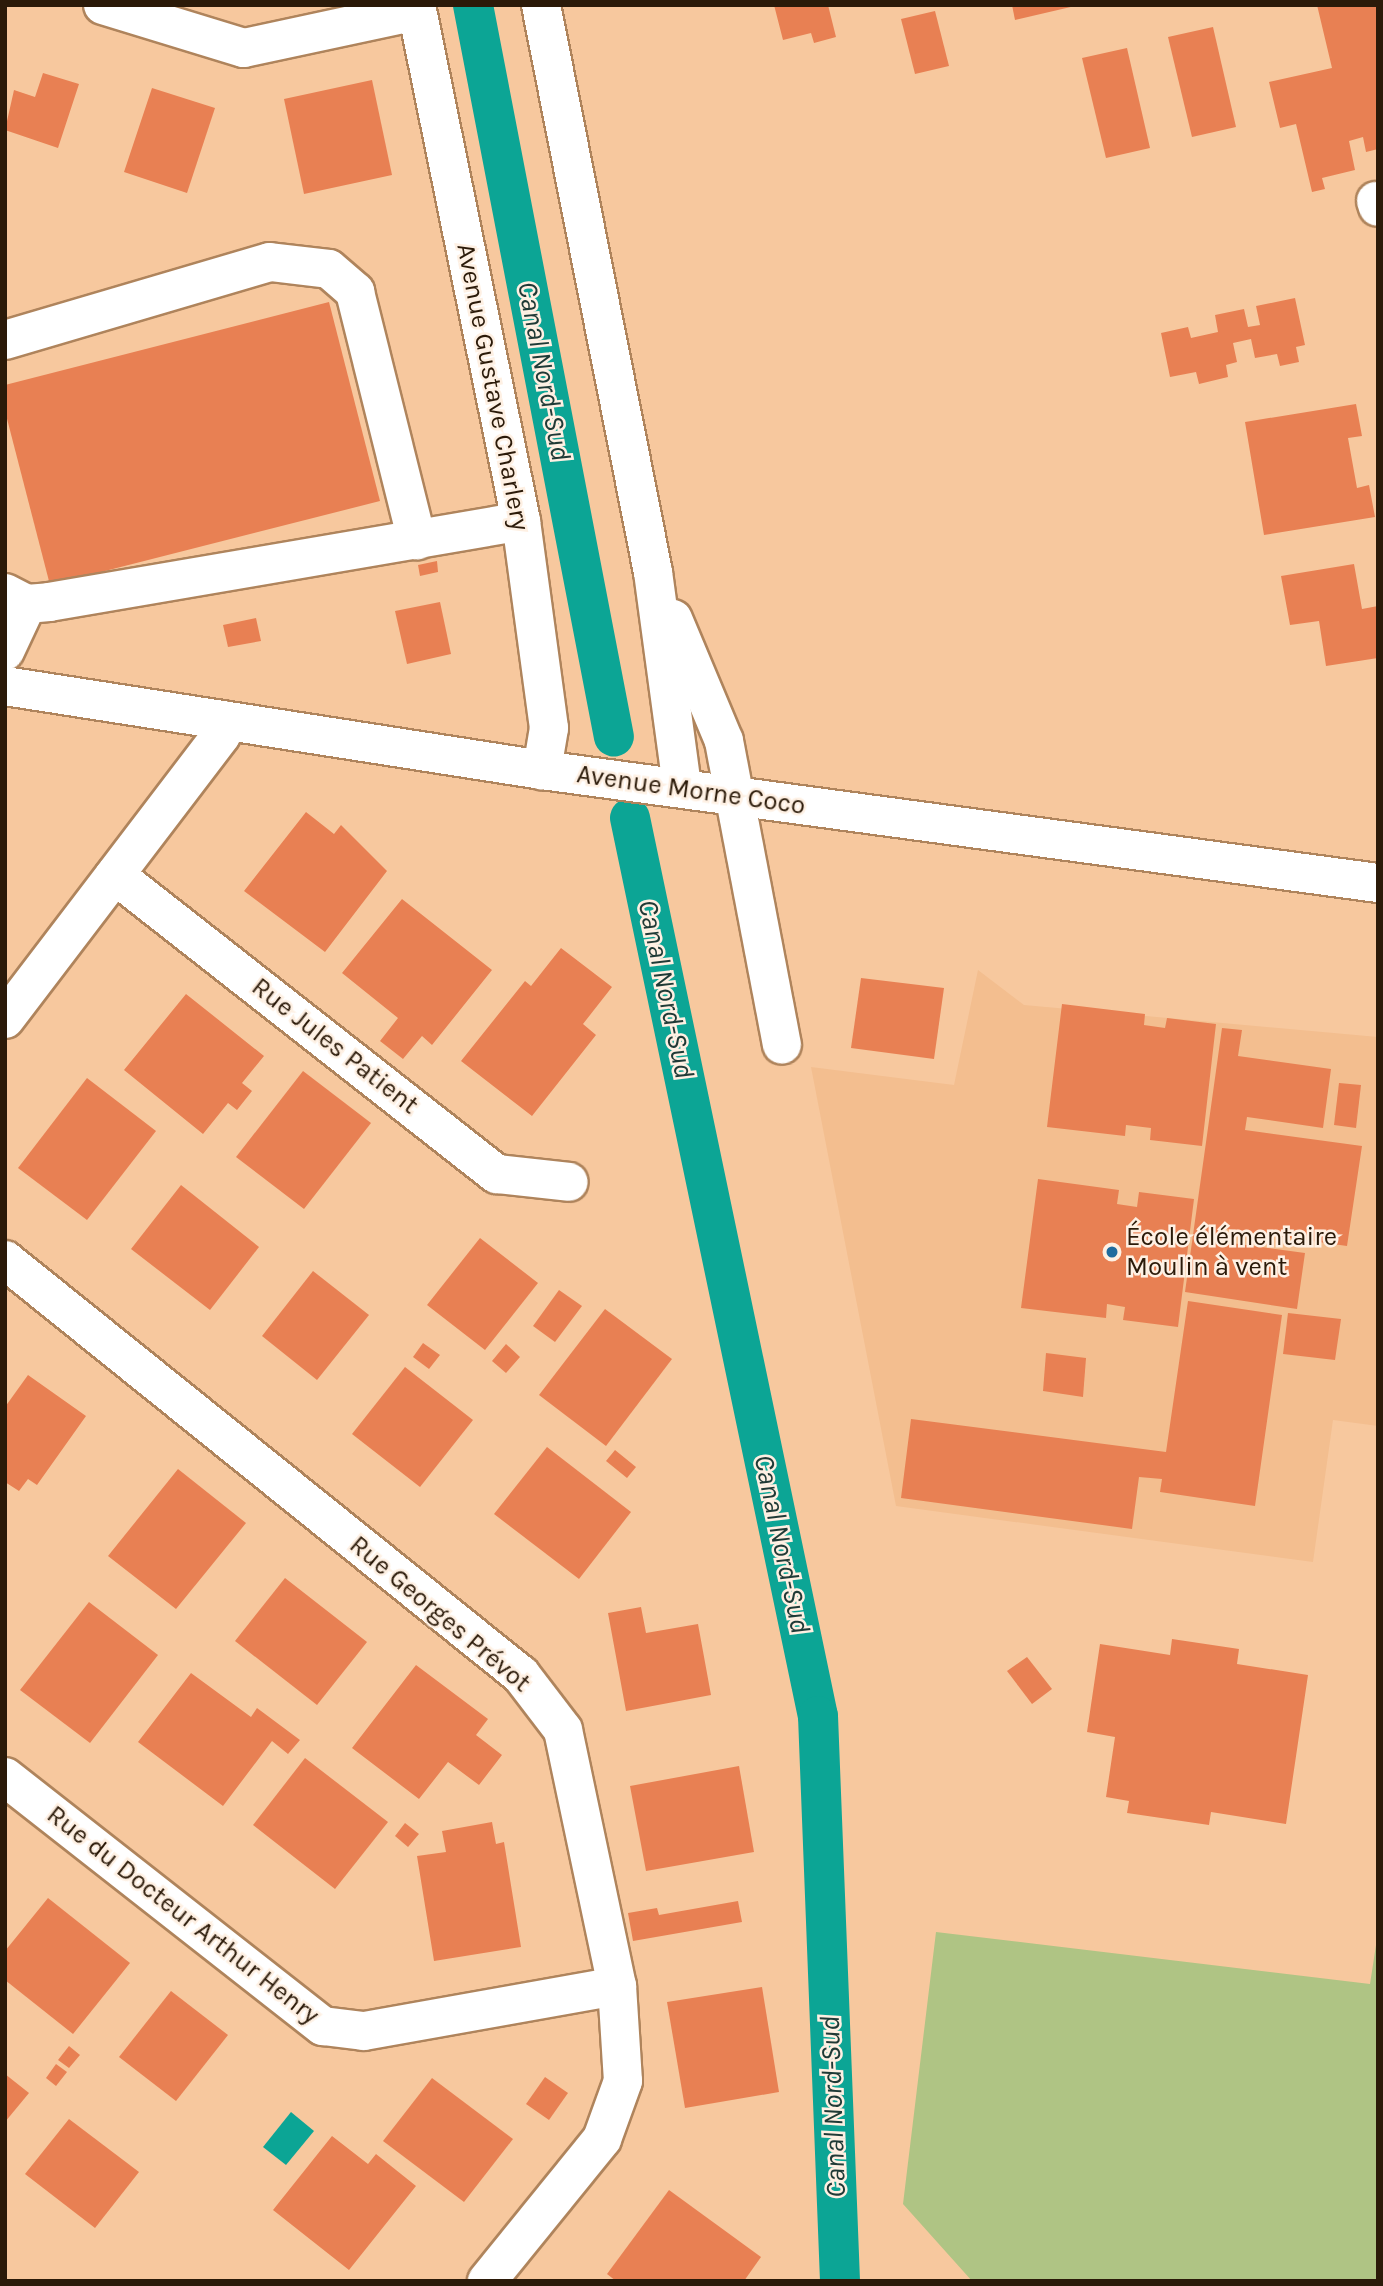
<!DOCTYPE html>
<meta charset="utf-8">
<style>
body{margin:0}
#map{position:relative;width:1383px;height:2286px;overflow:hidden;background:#f7c89e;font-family:Karla,sans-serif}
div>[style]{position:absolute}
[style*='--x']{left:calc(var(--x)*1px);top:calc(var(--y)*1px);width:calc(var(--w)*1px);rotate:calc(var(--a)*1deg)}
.built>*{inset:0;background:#f3be8f}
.green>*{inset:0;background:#afc484}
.water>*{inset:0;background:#0ca595}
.canal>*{height:40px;margin:-20px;padding:0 20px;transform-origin:20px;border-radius:20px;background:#0ca595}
.building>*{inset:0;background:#e88053}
.roads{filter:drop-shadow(2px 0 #af845c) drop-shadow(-2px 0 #af845c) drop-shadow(0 2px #af845c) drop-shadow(0 -2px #af845c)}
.minor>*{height:38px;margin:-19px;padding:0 19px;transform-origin:19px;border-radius:19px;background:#fff}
.dots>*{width:19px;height:19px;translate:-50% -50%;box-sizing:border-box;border:4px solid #fef0e3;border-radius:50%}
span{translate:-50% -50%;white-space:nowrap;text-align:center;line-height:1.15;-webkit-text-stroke:5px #fef0e3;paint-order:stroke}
.street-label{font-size:26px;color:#2b1a09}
.poi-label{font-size:26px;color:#2b1a09}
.left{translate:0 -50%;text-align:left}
.water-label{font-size:28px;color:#1f3a36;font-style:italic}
.frame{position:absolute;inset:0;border:7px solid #2b1a09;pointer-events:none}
</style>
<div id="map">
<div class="built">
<i style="clip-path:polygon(978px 970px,1024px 1005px,1378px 1037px,1378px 1426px,1333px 1420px,1313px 1562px,896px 1506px,811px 1067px,954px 1085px)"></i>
</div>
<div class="green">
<i style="clip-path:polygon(936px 1932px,1370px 1984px,1378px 1932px,1378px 2281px,972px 2281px,903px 2204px)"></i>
</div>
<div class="water">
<i style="clip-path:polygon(291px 2112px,314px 2131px,286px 2165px,263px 2147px)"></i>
</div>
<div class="canal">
<i style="--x:473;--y:5;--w:745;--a:79.1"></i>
<i style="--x:630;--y:818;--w:917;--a:78.18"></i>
<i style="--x:818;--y:1716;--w:565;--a:87.77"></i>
</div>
<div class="building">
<i style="clip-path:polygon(774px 5px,828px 5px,836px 37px,814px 43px,811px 33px,783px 40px)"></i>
<i style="clip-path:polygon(1012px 5px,1075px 5px,1075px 6px,1015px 20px)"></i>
<i style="clip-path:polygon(1317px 5px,1378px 5px,1378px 149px,1366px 152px,1363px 137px,1349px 141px,1355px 170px,1322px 178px,1325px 189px,1312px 192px,1296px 124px,1280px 128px,1269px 82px,1332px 68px)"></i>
<i style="clip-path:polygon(935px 11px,949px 66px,915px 74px,901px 19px)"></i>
<i style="clip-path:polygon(1213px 27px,1236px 127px,1192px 137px,1168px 37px)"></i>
<i style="clip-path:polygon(1127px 48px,1150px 148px,1106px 158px,1082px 58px)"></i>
<i style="clip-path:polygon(43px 73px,79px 84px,58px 148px,5px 130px,14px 90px,35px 97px)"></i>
<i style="clip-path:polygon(372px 80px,392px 175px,304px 194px,284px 99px)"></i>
<i style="clip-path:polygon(152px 88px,215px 108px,187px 193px,124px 172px)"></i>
<i style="clip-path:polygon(1295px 298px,1305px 345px,1296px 347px,1299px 362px,1280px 366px,1277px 354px,1255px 358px,1251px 339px,1233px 343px,1237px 362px,1226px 365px,1228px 377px,1199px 384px,1196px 372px,1170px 377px,1161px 333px,1188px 327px,1191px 338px,1218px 332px,1215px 315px,1244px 309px,1248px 327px,1260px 325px,1256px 306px)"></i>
<i style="clip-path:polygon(329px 302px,380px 501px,50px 585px,5px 411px,5px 385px)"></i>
<i style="clip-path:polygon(1356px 404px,1362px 436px,1348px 438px,1357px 488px,1369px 485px,1375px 517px,1264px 535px,1245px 422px)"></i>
<i style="clip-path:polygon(437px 561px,438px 572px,420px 576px,418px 565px)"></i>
<i style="clip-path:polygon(1354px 564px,1362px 609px,1378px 606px,1378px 658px,1326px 666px,1319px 621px,1290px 625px,1281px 576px)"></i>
<i style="clip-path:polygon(440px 602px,451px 654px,407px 664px,395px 611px)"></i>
<i style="clip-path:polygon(256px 618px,261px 641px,228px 647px,223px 625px)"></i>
<i style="clip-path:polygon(306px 812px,334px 834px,341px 825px,387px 871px,325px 952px,244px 891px)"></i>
<i style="clip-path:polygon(402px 899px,492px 970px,432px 1045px,422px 1036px,403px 1059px,380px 1041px,398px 1018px,342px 973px)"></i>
<i style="clip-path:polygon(561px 948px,612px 987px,583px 1024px,596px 1035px,532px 1116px,461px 1061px,525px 981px,531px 986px)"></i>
<i style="clip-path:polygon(861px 978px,944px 988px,934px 1059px,851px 1048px)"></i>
<i style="clip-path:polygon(186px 994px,264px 1056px,242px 1083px,252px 1091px,237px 1110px,228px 1103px,203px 1134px,124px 1070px)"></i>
<i style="clip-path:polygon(1062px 1004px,1145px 1014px,1144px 1025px,1165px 1028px,1167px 1018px,1216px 1024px,1202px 1146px,1150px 1140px,1151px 1128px,1126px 1125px,1125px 1136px,1047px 1127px)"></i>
<i style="clip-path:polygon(1222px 1028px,1242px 1030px,1238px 1056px,1331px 1069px,1323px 1128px,1247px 1117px,1245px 1130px,1362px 1146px,1347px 1246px,1226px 1229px,1224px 1242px,1305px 1253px,1297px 1309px,1185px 1292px)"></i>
<i style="clip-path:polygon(303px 1071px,371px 1123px,304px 1209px,236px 1157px)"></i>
<i style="clip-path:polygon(87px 1078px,156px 1131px,87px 1220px,18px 1168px)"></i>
<i style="clip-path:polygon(1339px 1083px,1361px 1085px,1356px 1128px,1334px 1125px)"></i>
<i style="clip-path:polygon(1038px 1179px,1119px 1190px,1117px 1204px,1137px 1207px,1139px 1192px,1194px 1199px,1178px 1327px,1123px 1320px,1125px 1307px,1107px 1304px,1106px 1318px,1021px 1308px)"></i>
<i style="clip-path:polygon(181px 1185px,259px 1247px,210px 1310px,131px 1249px)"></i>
<i style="clip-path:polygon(480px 1238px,538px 1283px,485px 1350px,427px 1305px)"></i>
<i style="clip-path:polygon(313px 1271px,369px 1315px,317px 1380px,262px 1336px)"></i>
<i style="clip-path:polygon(559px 1290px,582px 1306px,555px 1342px,533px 1326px)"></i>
<i style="clip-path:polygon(1188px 1301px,1282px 1315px,1255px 1506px,1160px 1492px,1162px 1479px,1139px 1477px,1132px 1529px,901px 1498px,911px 1419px,1166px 1452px)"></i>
<i style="clip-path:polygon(605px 1309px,672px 1359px,606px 1446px,539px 1395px)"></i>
<i style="clip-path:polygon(1288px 1313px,1341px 1319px,1335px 1360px,1283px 1354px)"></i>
<i style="clip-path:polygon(423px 1343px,440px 1355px,429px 1369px,413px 1357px)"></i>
<i style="clip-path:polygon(506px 1344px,520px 1357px,506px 1373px,492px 1361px)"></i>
<i style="clip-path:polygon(1046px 1353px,1086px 1358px,1083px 1397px,1043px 1391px)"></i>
<i style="clip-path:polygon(405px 1367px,473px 1420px,420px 1487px,352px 1434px)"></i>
<i style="clip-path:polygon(28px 1375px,86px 1416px,37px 1485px,28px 1479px,19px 1491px,5px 1482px,5px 1407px)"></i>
<i style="clip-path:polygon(547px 1447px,631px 1512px,579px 1579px,494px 1514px)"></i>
<i style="clip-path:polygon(615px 1450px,636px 1467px,627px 1478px,606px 1461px)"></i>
<i style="clip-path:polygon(178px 1469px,246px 1523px,176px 1609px,108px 1556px)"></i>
<i style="clip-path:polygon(285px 1578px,367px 1642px,317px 1705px,235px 1641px)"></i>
<i style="clip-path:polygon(89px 1602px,158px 1655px,90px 1743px,20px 1690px)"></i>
<i style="clip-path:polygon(641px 1607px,646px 1633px,698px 1624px,711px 1695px,626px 1711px,608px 1613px)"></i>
<i style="clip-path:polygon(1172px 1639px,1239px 1649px,1237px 1664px,1308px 1675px,1286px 1824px,1211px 1812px,1209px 1825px,1127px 1813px,1129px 1801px,1106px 1797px,1115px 1737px,1087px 1732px,1100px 1644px,1170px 1655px)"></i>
<i style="clip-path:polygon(1027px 1657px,1052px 1689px,1032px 1704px,1007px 1671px)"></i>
<i style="clip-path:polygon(416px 1665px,488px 1719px,476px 1735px,502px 1755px,479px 1785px,448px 1762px,419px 1799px,352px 1748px)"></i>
<i style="clip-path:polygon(191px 1673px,251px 1717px,257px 1708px,300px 1740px,288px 1754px,272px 1741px,223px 1806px,138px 1742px)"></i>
<i style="clip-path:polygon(305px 1758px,388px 1822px,335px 1889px,253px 1825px)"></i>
<i style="clip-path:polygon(739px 1766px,754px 1852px,646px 1871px,630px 1786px)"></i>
<i style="clip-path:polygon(492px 1822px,496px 1844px,504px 1842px,521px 1947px,434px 1961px,417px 1856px,446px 1852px,442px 1831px)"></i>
<i style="clip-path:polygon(405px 1823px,419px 1834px,408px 1847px,395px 1836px)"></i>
<i style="clip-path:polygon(48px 1898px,130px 1963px,73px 2034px,5px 1980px,5px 1951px)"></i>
<i style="clip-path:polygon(738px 1901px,742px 1922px,633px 1941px,628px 1913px,657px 1908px,659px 1915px)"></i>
<i style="clip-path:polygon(762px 1987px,779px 2092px,685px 2108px,667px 2002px)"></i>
<i style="clip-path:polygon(171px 1991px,228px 2035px,176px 2101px,119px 2057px)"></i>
<i style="clip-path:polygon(69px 2046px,80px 2055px,69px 2068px,58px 2060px)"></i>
<i style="clip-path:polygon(56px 2064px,67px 2072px,56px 2086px,46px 2078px)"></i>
<i style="clip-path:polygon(5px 2074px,29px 2093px,5px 2122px)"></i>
<i style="clip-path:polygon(545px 2077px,568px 2093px,549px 2120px,526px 2104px)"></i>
<i style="clip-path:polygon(432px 2078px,513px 2139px,464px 2202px,383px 2141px)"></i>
<i style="clip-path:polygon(69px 2119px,139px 2172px,95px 2228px,25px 2174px)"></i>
<i style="clip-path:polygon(332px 2136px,368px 2164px,376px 2154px,416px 2186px,349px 2270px,273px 2210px)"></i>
<i style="clip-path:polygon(669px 2190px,761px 2257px,744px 2281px,616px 2281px,607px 2274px)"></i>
</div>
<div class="roads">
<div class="minor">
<i style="--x:103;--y:5;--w:147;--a:17"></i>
<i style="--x:244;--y:48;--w:177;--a:-12.1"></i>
<i style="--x:416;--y:5;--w:527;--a:78.5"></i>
<i style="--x:521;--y:521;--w:209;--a:82.3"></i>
<i style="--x:549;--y:728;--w:43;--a:99.5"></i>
<i style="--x:541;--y:5;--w:578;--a:78.83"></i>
<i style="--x:653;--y:572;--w:217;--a:82.3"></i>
<i style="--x:1376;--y:201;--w:6;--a:72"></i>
<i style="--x:5;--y:340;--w:276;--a:-16.4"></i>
<i style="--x:270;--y:262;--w:59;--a:6.8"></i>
<i style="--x:329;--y:269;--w:35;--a:41"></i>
<i style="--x:355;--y:292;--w:256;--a:76"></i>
<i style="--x:5;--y:593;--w:25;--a:27"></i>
<i style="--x:27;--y:604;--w:22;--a:-5"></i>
<i style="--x:49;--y:602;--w:479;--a:-9.7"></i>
<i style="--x:673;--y:619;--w:132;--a:67.3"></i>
<i style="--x:724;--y:741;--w:309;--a:79.2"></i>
<i style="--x:5;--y:651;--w:52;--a:-64.9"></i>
<i style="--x:5;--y:686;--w:544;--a:8.89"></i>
<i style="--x:542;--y:770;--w:844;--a:7.7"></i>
<i style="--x:115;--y:875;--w:485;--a:38.1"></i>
<i style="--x:497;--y:1174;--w:72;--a:6.3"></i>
<i style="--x:5;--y:1019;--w:357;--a:-52.7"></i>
<i style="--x:221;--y:735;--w:15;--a:-86"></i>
<i style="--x:5;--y:1260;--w:662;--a:38.81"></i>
<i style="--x:521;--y:1675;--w:69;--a:52.6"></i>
<i style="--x:563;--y:1730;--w:262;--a:78.1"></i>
<i style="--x:617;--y:1986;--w:95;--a:86.4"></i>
<i style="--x:623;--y:2081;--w:62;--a:109.9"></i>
<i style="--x:602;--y:2139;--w:183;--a:129"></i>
<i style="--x:5;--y:1777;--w:404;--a:38.1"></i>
<i style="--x:323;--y:2026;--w:41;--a:7"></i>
<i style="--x:364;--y:2031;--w:257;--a:-10.1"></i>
</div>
</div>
<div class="dots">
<i style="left:1112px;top:1252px;background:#1f6b9e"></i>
</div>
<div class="street-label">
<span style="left:493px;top:387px;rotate:79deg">Avenue Gustave Charlery</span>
<span style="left:691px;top:790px;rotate:8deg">Avenue Morne Coco</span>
<span style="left:335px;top:1046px;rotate:38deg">Rue Jules Patient</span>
<span style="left:440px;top:1614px;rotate:40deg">Rue Georges Prévot</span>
<span style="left:183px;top:1915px;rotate:38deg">Rue du Docteur Arthur Henry</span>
</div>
<div class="poi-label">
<span class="left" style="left:1126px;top:1252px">École élémentaire<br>Moulin à vent</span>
</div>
<div class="water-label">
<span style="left:544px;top:371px;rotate:79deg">Canal Nord-Sud</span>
<span style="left:666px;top:989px;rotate:78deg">Canal Nord-Sud</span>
<span style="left:782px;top:1544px;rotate:78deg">Canal Nord-Sud</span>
<span style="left:833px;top:2107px;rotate:-92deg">Canal Nord-Sud</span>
</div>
<div class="frame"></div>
</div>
